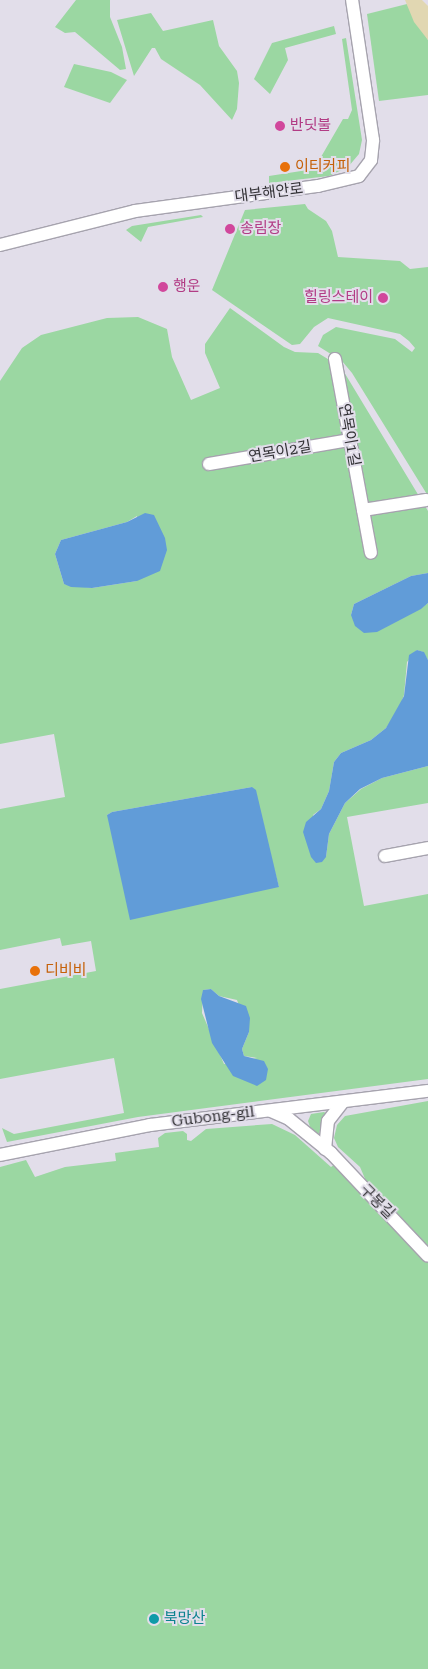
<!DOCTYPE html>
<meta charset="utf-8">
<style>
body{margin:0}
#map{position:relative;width:428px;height:1669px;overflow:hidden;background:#e2deea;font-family:"Roboto Serif","Noto Sans KR",serif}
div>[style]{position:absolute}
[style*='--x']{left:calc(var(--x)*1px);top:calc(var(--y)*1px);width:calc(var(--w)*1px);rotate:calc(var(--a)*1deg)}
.green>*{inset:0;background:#9bd7a2}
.sand>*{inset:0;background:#e1d7b2}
.water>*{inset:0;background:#619cd8}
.roads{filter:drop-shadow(1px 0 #a6a3ae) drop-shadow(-1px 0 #a6a3ae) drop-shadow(0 1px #a6a3ae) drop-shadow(0 -1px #a6a3ae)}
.minor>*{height:12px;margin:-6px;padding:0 6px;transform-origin:6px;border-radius:6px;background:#fff}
.dots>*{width:14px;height:14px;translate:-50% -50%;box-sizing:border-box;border:2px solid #e2deea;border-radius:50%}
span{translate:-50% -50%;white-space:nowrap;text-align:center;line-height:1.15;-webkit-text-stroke:4px #e2deea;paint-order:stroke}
.hotel-label{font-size:15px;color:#b23c85}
.left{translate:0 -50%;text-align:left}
.right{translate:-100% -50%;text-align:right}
.food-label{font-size:15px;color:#c56008}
.street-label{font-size:15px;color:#333236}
.culture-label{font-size:15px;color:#0d838f}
</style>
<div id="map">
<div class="green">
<i style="clip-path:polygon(76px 0,110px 0,110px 17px,122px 47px,126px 69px,120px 70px,75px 32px,65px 33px,55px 27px)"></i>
<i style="clip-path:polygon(407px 4px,428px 40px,428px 95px,379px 101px,367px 14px)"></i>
<i style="clip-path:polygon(151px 13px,163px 31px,213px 20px,219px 46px,237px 71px,239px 83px,237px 109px,232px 120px,200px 85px,161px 59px,155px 48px,152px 48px,134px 76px,117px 20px)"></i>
<i style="clip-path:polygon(334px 26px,336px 34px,285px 48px,288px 60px,270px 94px,254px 79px,272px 43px)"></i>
<i style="clip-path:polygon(346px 38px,362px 140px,359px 154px,348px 167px,329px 176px,269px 183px,269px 176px,314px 169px,343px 119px,348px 119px,352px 110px,342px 39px)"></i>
<i style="clip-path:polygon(74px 64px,111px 72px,127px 80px,110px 103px,64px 87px)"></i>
<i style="clip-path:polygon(305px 204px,308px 209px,326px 221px,332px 231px,338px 257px,400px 261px,410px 269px,428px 267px,428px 496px,352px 373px,342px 361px,318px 346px,323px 335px,336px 327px,395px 339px,412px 352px,415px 348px,409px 341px,400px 334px,328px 318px,314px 327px,300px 344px,292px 345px,212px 290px,245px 210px)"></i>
<i style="clip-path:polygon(201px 215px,203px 217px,148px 227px,141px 242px,126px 230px,132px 226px)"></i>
<i style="clip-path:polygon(evenodd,230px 308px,284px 347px,295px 352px,318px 353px,341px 367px,428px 511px,428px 573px,411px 576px,354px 604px,351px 615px,420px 609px,428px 603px,428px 660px,423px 652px,417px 650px,407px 662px,404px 695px,397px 714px,386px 728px,371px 740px,341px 753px,334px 762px,329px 791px,321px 809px,313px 815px,326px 857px,329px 834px,345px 803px,361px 789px,382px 778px,428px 766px,428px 803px,347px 817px,364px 906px,428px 894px,428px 1079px,138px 1117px,7px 1142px,2px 1128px,14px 1134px,124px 1113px,114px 1058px,0 1079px,0 989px,96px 971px,91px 941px,62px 946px,60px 938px,0 950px,0 809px,65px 797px,54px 734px,0 744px,0 381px,22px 348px,41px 335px,107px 318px,138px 317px,167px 329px,172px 357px,191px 400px,220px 388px,205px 353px,205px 344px,230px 308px,137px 516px,137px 581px,92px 588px,64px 584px,55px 554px,61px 540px,127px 522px,137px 516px,230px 308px,252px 787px,279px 887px,107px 815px,112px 812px,252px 787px,230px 308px,211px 989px,219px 996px,237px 1000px,249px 1032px,242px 1049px,244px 1056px,257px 1058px,224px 1064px,202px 1013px,203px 990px,211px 989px)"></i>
<i style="clip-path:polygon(428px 1101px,428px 1249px,369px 1188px,360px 1167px,338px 1147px,334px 1138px,337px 1125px,345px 1116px)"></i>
<i style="clip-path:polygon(324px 1112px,327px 1114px,318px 1135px,311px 1130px,308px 1121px,311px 1114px)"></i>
<i style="clip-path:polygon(272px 1124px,295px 1135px,331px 1167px,335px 1164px,428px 1262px,428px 1669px,0 1669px,0 1167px,26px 1160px,35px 1177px,65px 1167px,116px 1161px,115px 1153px,159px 1147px,158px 1138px,165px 1133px,183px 1131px,187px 1134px,187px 1140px,191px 1141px,206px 1129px)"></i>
</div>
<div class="sand">
<i style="clip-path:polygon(405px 0,422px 0,428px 6px,428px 40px,414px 22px)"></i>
</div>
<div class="water">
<i style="clip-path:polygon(145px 513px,154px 515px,165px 538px,167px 550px,160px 571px,137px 581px,92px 588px,71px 587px,64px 584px,55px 554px,61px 540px,127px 522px)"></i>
<i style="clip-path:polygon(428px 573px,428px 603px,421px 609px,377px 632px,364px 633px,355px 626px,351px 615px,354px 604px,411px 576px)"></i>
<i style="clip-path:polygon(417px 650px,424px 652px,428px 660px,428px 766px,382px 778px,360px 789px,345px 803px,329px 834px,326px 857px,322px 862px,316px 863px,311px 857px,303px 832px,306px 822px,321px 809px,329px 791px,334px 762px,341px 753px,371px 740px,386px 728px,404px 696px,409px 655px)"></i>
<i style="clip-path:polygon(252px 787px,256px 790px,279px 887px,130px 920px,107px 815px,112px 812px)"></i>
<i style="clip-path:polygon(211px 989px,219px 996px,246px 1006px,250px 1018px,249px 1032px,242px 1049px,244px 1056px,264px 1061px,268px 1069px,266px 1080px,257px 1086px,233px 1076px,212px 1043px,201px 999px,203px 990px)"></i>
</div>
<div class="roads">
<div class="minor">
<i style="--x:0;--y:245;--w:139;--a:-14.1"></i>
<i style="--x:135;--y:211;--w:185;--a:-7.8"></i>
<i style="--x:318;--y:186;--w:42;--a:-13.7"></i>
<i style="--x:359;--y:176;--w:20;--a:-53"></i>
<i style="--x:371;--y:160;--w:20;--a:-84"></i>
<i style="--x:373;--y:140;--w:142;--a:-98.5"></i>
<i style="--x:335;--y:359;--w:197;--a:79.5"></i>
<i style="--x:209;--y:464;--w:143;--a:-9.7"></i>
<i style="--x:363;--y:510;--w:64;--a:-9"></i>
<i style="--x:385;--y:856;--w:44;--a:-10.5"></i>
<i style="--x:271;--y:1111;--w:20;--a:24"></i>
<i style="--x:289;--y:1119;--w:54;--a:39"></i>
<i style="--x:331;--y:1153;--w:141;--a:46.7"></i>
<i style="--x:325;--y:1149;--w:28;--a:-84"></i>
<i style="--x:328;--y:1121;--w:24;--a:-52"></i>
<i style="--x:0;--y:1155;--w:153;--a:-11.3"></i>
<i style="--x:150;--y:1125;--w:280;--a:-7"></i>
</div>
</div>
<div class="dots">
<i style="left:280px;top:126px;background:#d1479c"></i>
<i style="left:285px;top:167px;background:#e8710a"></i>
<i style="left:230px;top:229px;background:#d1479c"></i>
<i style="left:163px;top:287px;background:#d1479c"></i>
<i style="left:383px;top:298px;background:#d1479c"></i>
<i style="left:35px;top:971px;background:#e8710a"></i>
<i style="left:154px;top:1619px;background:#0f9aa8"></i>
</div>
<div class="hotel-label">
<span class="left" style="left:290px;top:126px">반딧불</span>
<span class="left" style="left:240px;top:229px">송림장</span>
<span class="left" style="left:173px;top:287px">행운</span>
<span class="right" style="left:373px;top:298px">힐링스테이</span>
</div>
<div class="food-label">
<span class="left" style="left:295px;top:167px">이티커피</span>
<span class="left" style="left:45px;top:971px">디비비</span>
</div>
<div class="street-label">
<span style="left:269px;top:193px;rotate:-7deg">대부해안로</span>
<span style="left:349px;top:435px;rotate:80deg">연목이1길</span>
<span style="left:280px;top:452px;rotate:-10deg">연목이2길</span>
<span style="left:213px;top:1117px;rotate:-7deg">Gubong-gil</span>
<span style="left:377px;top:1202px;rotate:45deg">구봉길</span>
</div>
<div class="culture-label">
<span class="left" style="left:164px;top:1619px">북망산</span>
</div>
</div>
